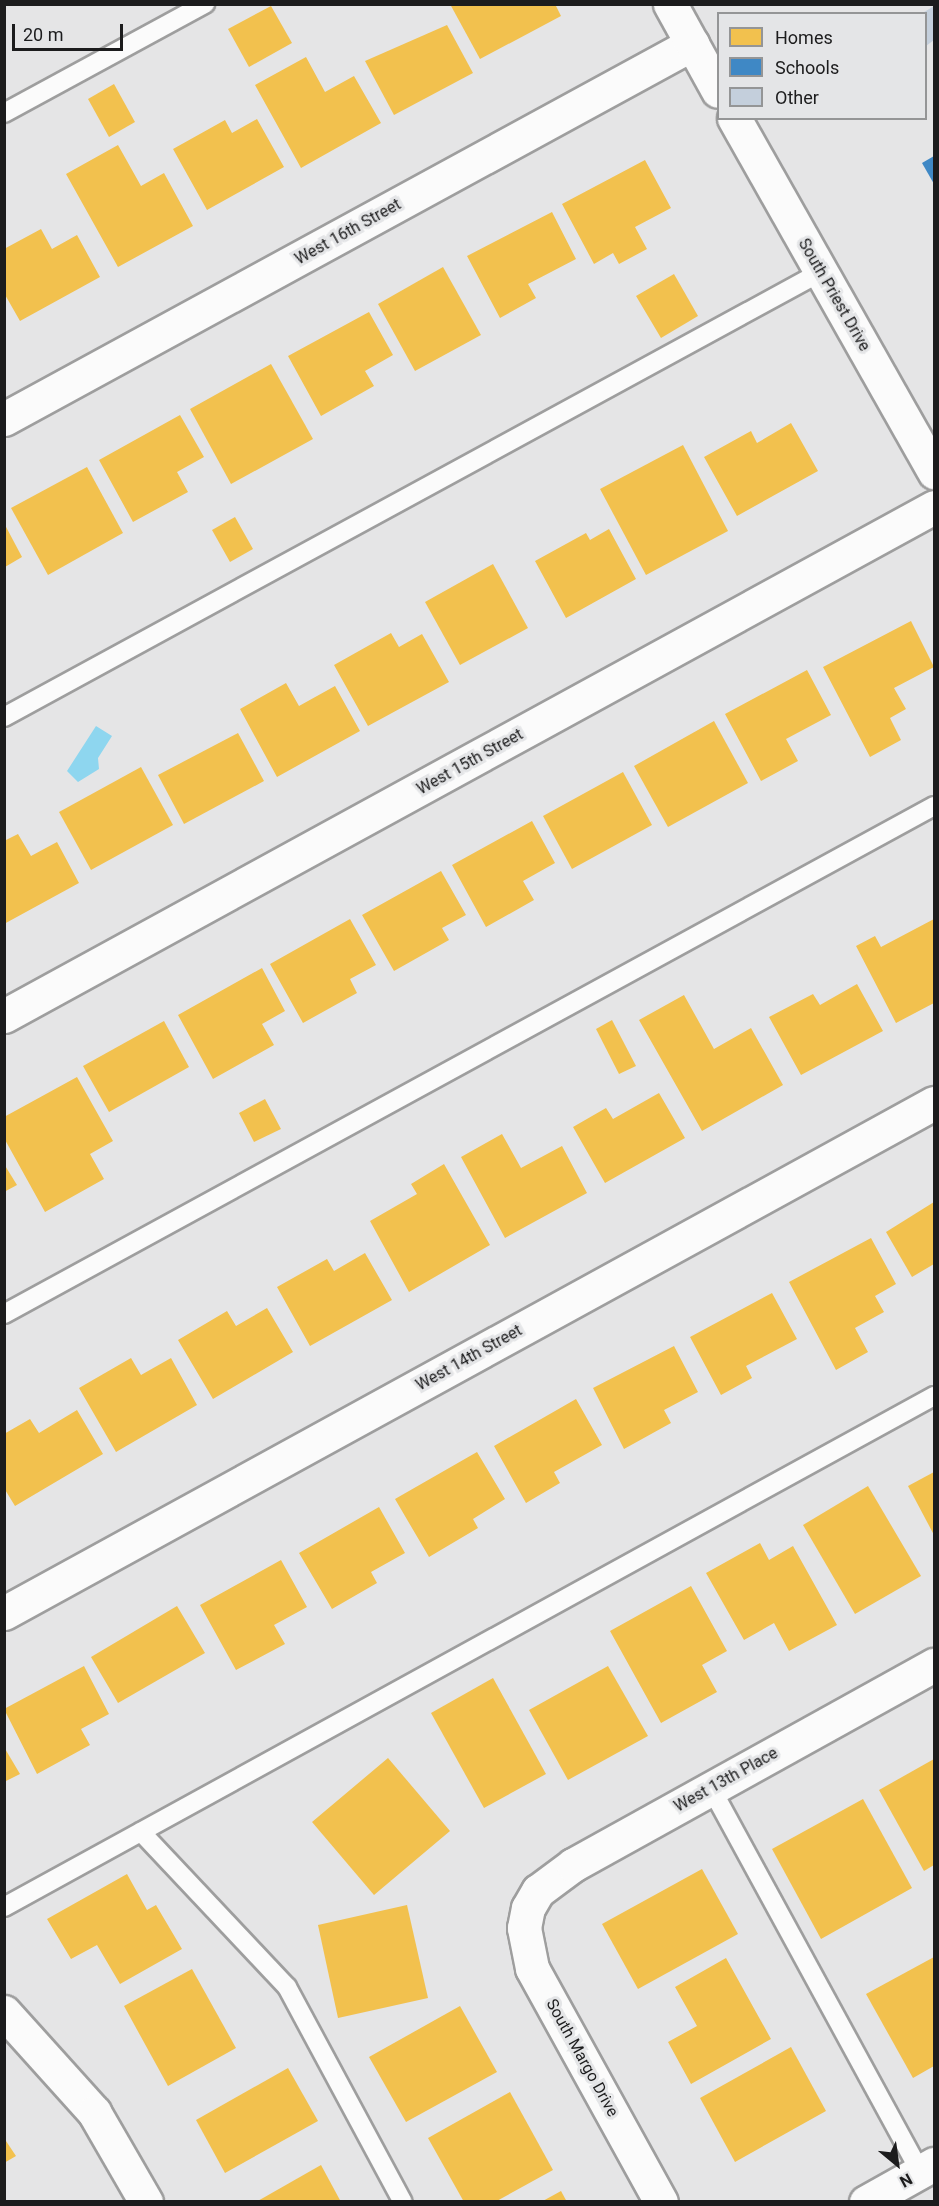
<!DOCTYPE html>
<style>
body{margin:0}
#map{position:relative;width:939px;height:2206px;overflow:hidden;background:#e5e5e6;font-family:Roboto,sans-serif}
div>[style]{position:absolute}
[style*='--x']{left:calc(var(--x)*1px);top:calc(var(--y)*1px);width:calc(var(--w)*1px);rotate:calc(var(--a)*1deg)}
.water>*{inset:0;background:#8ed6ef}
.homes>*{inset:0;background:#f2c14e}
.schools>*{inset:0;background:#3f88c5}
.building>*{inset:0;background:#c4cfdc}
.roads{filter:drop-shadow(2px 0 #9e9e9e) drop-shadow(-2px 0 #9e9e9e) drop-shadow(0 2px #9e9e9e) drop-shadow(0 -2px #9e9e9e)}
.lane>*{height:18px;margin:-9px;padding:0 9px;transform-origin:9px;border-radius:9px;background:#fbfbfb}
.street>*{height:33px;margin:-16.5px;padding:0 16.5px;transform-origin:16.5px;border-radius:16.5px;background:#fbfbfb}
.secondary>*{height:33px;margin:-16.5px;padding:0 16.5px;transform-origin:16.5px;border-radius:16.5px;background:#fbfbfb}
span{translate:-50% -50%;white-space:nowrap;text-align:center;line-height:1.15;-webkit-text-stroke:6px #e4e5e7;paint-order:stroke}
.street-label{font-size:16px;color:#1c1c1d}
.frame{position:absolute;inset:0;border:6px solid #1c1c1d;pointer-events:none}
.legend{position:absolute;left:717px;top:12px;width:210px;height:108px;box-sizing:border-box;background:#e4e5e7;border:2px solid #949596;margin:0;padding:8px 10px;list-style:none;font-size:18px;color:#1c1c1d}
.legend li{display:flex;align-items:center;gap:12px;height:30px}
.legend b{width:30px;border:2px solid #949596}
.north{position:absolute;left:867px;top:2134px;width:60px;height:60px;-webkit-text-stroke:4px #e4e5e7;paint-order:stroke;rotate:151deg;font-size:16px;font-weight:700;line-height:24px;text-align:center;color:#1c1c1d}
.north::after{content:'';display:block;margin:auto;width:21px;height:27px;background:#1c1c1d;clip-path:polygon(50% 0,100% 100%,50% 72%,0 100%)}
.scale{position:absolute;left:12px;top:24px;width:111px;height:27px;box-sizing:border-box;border:3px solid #1c1c1d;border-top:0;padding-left:8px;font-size:18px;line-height:21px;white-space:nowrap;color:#1c1c1d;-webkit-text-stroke:4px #e4e5e7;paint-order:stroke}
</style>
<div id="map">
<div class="water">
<i style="clip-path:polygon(96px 726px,112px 736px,98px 758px,99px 769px,78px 782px,67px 771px)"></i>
</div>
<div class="homes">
<i style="clip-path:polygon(450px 4px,555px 4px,561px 16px,480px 59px)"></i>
<i style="clip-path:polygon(271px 6px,292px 43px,249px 67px,228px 29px)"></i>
<i style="clip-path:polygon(447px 25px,473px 73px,394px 115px,365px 61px)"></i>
<i style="clip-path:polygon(306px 57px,325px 92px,354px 76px,381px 123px,301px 168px,255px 85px)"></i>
<i style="clip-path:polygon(114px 84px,135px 122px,109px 137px,88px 99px)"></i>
<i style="clip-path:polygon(257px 119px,284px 167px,207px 210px,173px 149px,225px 120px,232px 133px)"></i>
<i style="clip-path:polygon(118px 145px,141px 186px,164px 173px,193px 226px,118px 267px,66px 174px)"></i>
<i style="clip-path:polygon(645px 160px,671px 208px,635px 227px,647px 249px,619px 264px,613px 253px,594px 264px,562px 204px)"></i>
<i style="clip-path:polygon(552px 212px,576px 259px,528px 284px,536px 298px,500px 318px,467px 256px)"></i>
<i style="clip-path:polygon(41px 229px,52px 249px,77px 235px,100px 277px,20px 321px,4px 293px,4px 249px)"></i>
<i style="clip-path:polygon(443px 267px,481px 335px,415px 371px,378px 304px)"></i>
<i style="clip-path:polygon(674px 274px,698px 316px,661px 338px,636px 296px)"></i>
<i style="clip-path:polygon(369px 312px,393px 355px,365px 371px,374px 386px,321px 416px,288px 356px)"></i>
<i style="clip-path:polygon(271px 364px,313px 439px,231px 484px,190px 409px)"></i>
<i style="clip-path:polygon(180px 415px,204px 457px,177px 472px,188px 492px,133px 522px,99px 460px)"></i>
<i style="clip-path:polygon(791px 423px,818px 471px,737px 516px,704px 457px,751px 431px,757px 443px)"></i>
<i style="clip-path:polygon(683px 445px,728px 531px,646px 575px,600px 489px)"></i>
<i style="clip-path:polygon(87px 467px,123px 533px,48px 575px,11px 508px)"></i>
<i style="clip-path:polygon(235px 517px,253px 549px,230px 562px,212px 530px)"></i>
<i style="clip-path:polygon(5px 525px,22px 557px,5px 567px)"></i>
<i style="clip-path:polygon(609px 529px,636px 579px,566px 618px,535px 561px,586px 533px,590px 540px)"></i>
<i style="clip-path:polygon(493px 564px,528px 628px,460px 665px,425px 602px)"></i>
<i style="clip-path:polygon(911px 621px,934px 667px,894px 688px,906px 709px,890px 718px,901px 740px,870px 757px,823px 667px)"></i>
<i style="clip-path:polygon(391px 633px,399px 647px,422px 634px,449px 682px,368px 726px,334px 665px)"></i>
<i style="clip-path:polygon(807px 670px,831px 715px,786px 739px,798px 761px,761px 781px,725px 714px)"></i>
<i style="clip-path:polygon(286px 683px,299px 706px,335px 686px,360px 731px,277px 777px,240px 709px)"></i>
<i style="clip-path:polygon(714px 721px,748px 783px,668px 827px,634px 766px)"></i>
<i style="clip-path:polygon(238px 733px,264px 781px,184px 824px,158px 775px)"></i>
<i style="clip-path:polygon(141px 767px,173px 825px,91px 870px,59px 812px)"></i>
<i style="clip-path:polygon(623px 772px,652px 825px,572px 869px,543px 816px)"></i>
<i style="clip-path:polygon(532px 821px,555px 863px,523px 881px,534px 900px,486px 927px,452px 865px)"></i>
<i style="clip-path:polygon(18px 834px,31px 856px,57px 842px,79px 883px,4px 924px,4px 841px)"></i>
<i style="clip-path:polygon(441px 871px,466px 915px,442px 928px,449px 940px,394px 971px,362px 915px)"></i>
<i style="clip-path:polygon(350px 919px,376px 965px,350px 979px,357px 993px,303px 1023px,270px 964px)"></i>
<i style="clip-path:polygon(934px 919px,934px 1003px,896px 1023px,856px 946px,875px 936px,881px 947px)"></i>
<i style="clip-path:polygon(262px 968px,285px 1011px,262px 1024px,274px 1045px,213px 1079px,178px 1015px)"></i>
<i style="clip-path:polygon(857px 984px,883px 1031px,801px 1075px,769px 1017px,813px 994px,820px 1005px)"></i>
<i style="clip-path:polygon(684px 995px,714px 1049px,751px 1028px,783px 1085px,702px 1131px,639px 1020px)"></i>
<i style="clip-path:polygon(612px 1020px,636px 1066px,619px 1074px,596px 1029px)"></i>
<i style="clip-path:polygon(164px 1021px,189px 1067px,109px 1112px,83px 1066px)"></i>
<i style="clip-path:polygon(77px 1077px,113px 1141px,90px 1154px,104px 1179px,45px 1212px,4px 1138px,4px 1117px)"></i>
<i style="clip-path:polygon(659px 1093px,685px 1138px,605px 1183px,573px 1127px,606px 1108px,613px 1119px)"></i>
<i style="clip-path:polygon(265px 1099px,281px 1129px,254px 1142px,239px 1113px)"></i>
<i style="clip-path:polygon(502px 1134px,521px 1168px,562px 1146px,587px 1193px,505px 1238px,461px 1157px)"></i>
<i style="clip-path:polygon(4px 1164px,17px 1185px,4px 1192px)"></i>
<i style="clip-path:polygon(444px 1164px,490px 1245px,409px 1292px,370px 1221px,417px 1194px,411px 1184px)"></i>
<i style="clip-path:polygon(934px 1202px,934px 1264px,912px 1277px,886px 1232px)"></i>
<i style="clip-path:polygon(871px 1238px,896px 1284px,875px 1296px,884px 1312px,855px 1328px,868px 1352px,836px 1370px,789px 1282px)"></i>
<i style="clip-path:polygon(365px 1253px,392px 1300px,310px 1346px,277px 1287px,327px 1259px,334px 1271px)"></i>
<i style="clip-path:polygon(772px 1293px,797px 1339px,746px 1366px,752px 1378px,721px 1395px,690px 1337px)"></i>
<i style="clip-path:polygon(267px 1308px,293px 1352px,213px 1399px,178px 1340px,227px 1311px,236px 1326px)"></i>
<i style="clip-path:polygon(674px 1346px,698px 1392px,664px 1410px,671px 1423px,624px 1449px,593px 1388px)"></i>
<i style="clip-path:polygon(131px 1358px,141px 1375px,171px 1358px,197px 1405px,116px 1452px,79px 1388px)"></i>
<i style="clip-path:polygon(576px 1399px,602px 1445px,554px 1472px,560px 1483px,526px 1503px,494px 1446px)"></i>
<i style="clip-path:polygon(77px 1410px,103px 1454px,15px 1506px,4px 1488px,4px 1434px,30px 1419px,39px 1433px)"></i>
<i style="clip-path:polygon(477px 1452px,505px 1499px,473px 1519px,478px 1528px,429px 1557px,395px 1499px)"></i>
<i style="clip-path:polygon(934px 1472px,934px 1535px,908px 1486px)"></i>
<i style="clip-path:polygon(868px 1486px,921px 1576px,855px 1614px,803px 1525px)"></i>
<i style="clip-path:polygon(379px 1507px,405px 1553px,371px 1572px,377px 1583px,332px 1609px,299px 1553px)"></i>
<i style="clip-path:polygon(760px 1543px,769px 1560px,793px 1546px,837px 1625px,789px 1651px,774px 1623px,744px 1640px,706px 1573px)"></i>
<i style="clip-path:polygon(281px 1560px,307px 1607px,274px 1625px,285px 1644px,236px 1670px,200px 1605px)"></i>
<i style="clip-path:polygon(691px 1586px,727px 1651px,702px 1665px,717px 1692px,661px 1723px,610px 1631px)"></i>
<i style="clip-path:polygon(177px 1606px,205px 1653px,118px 1703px,91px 1657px)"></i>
<i style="clip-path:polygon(84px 1666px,109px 1714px,81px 1729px,90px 1745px,37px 1774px,4px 1709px)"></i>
<i style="clip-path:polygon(608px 1666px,648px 1736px,568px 1780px,529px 1710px)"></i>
<i style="clip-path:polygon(493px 1678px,546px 1774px,484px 1808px,431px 1713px)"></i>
<i style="clip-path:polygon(4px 1747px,20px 1774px,4px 1782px)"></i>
<i style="clip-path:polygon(388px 1758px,450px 1831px,374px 1895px,312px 1822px)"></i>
<i style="clip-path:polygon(934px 1759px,934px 1865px,924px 1871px,879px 1790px)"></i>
<i style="clip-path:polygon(863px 1799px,912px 1888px,821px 1939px,772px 1849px)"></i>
<i style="clip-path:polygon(702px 1869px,738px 1934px,638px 1989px,602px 1924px)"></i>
<i style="clip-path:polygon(127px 1874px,147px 1910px,156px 1905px,182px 1949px,120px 1984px,97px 1945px,71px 1959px,47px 1919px)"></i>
<i style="clip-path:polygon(407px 1905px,428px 1998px,338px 2018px,318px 1925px)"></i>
<i style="clip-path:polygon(934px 1957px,934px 2066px,913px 2078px,866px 1994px)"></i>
<i style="clip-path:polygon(726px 1958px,771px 2039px,691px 2084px,668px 2042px,697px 2026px,675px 1987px)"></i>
<i style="clip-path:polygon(192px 1969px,236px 2048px,168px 2086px,124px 2006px)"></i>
<i style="clip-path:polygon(460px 2006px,497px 2072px,406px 2122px,369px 2057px)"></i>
<i style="clip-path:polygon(791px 2047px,826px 2111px,735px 2162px,700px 2098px)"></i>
<i style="clip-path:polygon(288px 2068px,318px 2121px,225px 2173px,196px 2120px)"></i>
<i style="clip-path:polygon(510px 2092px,553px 2170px,495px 2202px,464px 2202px,428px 2138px)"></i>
<i style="clip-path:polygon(4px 2138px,16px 2156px,4px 2163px)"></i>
<i style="clip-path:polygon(321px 2165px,341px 2202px,256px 2202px)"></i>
<i style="clip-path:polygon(561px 2191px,567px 2202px,541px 2202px)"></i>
</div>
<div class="schools">
<i style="clip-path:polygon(934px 156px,934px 184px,922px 163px)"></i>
</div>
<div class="building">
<i style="clip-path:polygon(934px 6px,934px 40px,926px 46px,926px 14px,921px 14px)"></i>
</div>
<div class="roads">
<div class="lane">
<i style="--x:4;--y:113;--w:229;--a:-28.5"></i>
<i style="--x:4;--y:717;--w:930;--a:-28.58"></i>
<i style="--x:4;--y:1314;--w:1060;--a:-28.64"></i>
<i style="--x:711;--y:1788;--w:437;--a:61.4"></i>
<i style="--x:141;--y:1832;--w:213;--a:46.7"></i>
<i style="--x:287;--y:1987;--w:244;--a:61.7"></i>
<i style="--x:4;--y:1907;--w:1061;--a:-28.79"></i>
</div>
<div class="street">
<i style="--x:4;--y:419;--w:784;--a:-28.59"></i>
<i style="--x:4;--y:1016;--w:1060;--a:-28.69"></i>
<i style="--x:4;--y:1613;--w:1061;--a:-28.74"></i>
<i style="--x:4;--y:2012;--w:135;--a:48"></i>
<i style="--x:94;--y:2112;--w:104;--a:60"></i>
<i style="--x:661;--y:2202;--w:267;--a:-118.9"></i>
<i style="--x:532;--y:1968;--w:41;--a:-101.3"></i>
<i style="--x:524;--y:1928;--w:20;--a:-79"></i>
<i style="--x:528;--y:1908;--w:20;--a:-60"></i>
<i style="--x:538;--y:1891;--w:44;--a:-36.6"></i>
<i style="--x:573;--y:1865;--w:413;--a:-29"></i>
</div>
<div class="secondary">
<i style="--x:670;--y:4;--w:99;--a:61.1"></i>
<i style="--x:734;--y:118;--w:407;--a:60.5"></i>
<i style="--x:866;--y:2202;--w:78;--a:-29.2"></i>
</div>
</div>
<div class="street-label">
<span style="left:348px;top:232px;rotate:-29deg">West 16th Street</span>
<span style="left:834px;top:295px;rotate:60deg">South Priest Drive</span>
<span style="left:470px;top:762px;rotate:-29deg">West 15th Street</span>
<span style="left:469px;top:1358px;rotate:-29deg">West 14th Street</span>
<span style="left:726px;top:1780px;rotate:-29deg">West 13th Place</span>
<span style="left:582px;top:2058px;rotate:61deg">South Margo Drive</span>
</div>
<div class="frame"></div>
<ul class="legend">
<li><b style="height:16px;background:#f2c14e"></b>Homes</li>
<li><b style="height:16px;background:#3f88c5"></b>Schools</li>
<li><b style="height:16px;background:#c4cfdc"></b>Other</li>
</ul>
<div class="north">N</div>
<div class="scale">20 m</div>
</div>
